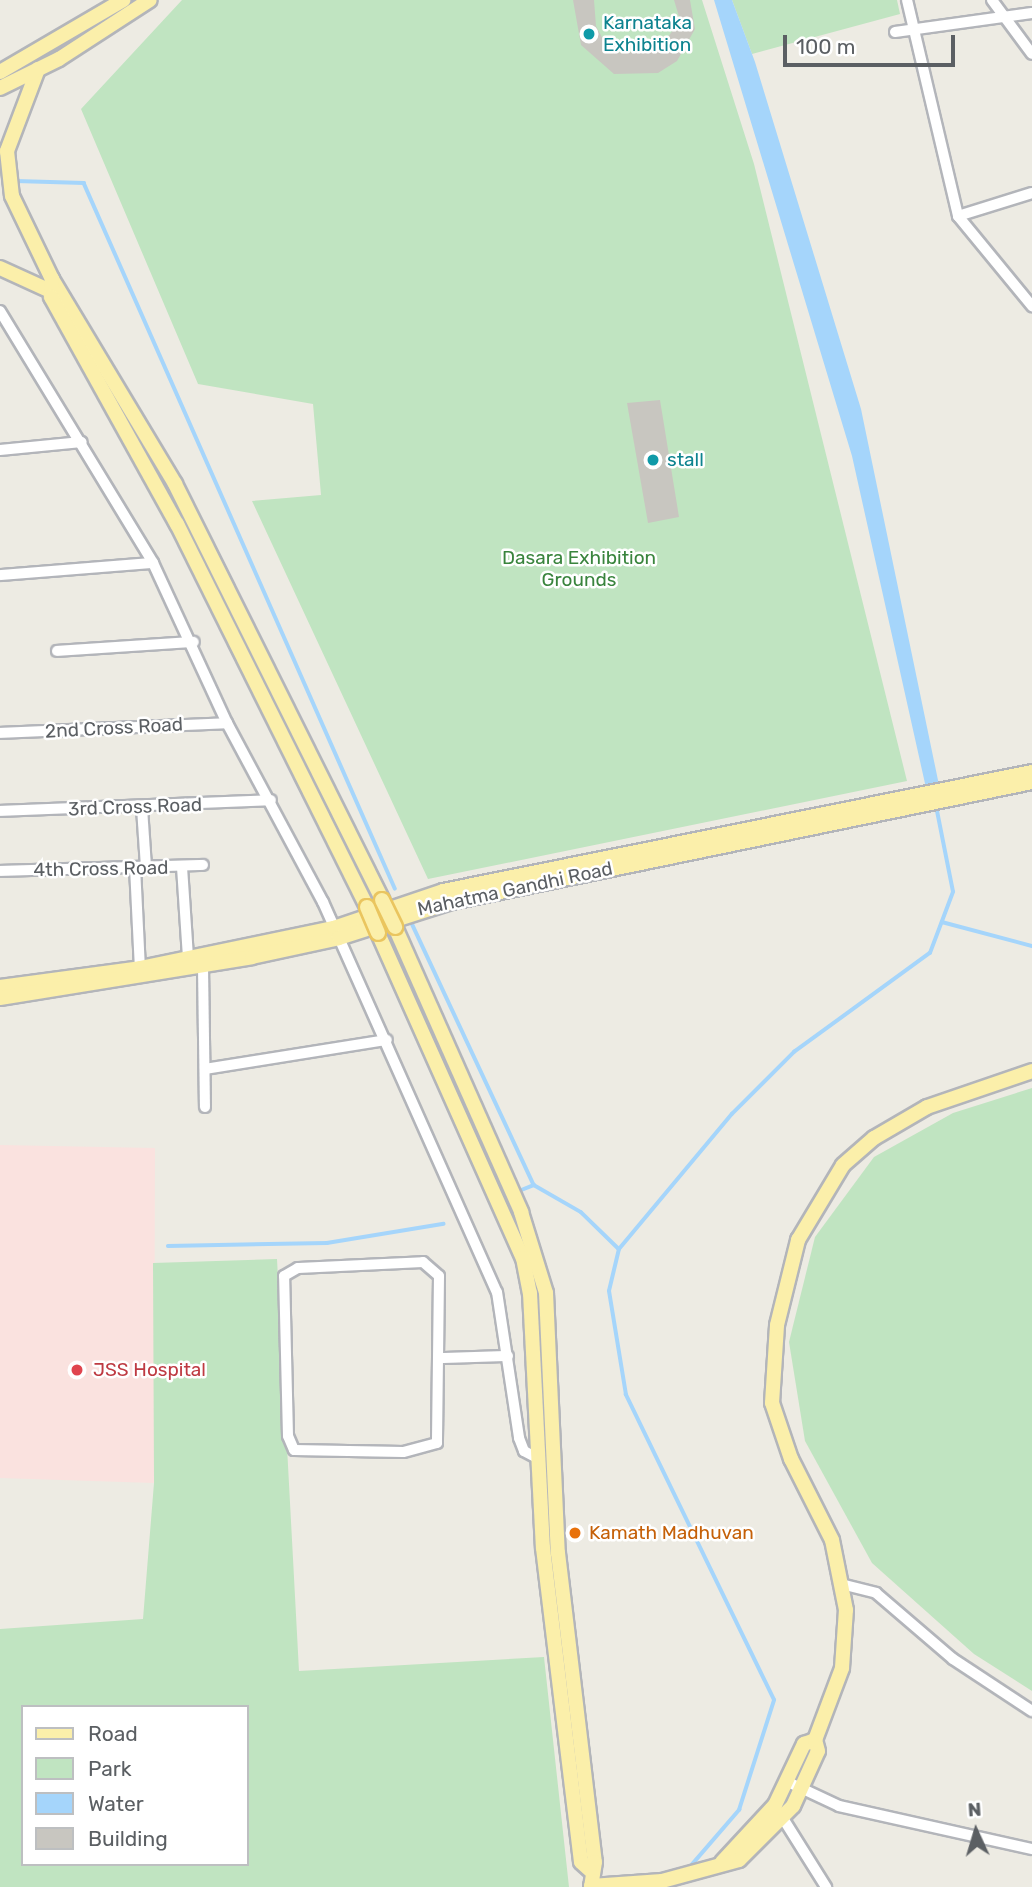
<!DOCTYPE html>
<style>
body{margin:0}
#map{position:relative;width:1032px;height:1887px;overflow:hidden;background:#edebe3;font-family:Rubik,sans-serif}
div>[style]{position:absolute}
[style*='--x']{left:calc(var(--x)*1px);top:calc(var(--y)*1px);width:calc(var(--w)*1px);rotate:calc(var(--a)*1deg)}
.medical>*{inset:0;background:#fae2df}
.green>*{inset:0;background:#c0e4c1}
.water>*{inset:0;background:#a5d5fb}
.stream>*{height:3.5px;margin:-1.75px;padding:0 1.75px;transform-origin:1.75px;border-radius:1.75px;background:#a5d5fb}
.building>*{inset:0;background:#c8c6c0}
.roads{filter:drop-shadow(2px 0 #b3b5ba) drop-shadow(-2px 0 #b3b5ba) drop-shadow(0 2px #b3b5ba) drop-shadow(0 -2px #b3b5ba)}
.minor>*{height:10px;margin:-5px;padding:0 5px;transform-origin:5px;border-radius:5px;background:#fff}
.major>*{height:14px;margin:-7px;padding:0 7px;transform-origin:7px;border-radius:7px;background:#fbefaa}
.bridges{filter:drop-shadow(2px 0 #eac55f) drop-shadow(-2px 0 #eac55f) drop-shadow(0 2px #eac55f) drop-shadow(0 -2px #eac55f)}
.major-bridge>*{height:14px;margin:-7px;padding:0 7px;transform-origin:7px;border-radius:7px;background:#fbefaa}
.dots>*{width:19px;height:19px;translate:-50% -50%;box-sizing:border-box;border:4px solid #fff;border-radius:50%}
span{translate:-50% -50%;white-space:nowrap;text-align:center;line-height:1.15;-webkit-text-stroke:5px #fff;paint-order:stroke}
.culture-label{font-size:19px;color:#0d838f}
.left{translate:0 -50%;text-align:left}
.park-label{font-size:19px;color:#39843d}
.street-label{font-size:19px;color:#5b5f63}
.health-label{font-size:19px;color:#be3a42}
.food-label{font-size:19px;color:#c56008}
.legend{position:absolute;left:21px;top:1705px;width:228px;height:161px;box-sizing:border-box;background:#fff;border:2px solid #bdbfc1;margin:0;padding:9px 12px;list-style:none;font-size:21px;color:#5b5f63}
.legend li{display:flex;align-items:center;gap:14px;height:35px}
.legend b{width:35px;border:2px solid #bdbfc1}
.north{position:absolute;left:941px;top:1796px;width:70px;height:70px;-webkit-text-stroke:5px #fff;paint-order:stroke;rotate:356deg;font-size:19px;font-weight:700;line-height:28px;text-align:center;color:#5b5f63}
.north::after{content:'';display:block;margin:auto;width:24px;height:32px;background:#5b5f63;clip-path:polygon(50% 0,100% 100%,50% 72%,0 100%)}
.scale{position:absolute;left:783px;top:35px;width:172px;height:32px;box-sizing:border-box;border:4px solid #5b5f63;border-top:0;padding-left:9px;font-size:21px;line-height:24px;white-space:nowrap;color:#5b5f63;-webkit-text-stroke:5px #fff;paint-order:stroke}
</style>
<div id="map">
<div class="medical">
<i style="clip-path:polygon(0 1145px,155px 1148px,154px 1483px,0 1478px)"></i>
</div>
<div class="green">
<i style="clip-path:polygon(182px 0,702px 0,754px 164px,907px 781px,428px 879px,252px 501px,321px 495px,313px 404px,198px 384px,81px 109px)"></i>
<i style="clip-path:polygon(732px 0,897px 0,900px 14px,752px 54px)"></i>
<i style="clip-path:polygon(1032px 1088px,1032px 1691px,974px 1654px,872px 1563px,805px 1441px,789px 1342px,815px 1237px,874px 1157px,953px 1113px)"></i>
<i style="clip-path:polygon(evenodd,277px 1259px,299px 1671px,544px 1657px,569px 1887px,0 1887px,0 1629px,143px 1619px,154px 1483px,153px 1263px,277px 1259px,23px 1707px,247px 1707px,247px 1864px,23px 1864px,23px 1707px)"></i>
</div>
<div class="water">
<i style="clip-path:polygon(714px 0,732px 0,755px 62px,861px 409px,939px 785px,926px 788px,852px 456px)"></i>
</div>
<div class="stream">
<i style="--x:16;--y:181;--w:68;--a:1.7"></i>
<i style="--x:84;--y:183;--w:771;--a:66.2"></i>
<i style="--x:410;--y:919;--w:293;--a:65"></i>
<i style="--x:534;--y:1185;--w:54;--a:29.9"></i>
<i style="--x:581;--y:1212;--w:53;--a:44.2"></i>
<i style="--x:942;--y:922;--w:93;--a:14.9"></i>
<i style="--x:519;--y:1191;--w:16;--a:-22"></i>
<i style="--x:168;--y:1246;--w:159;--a:-1.1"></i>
<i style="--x:327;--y:1243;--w:118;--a:-9.3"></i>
<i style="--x:689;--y:1868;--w:77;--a:-49.2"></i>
<i style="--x:739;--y:1810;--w:115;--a:-72.3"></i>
<i style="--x:774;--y:1700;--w:339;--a:-115.9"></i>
<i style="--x:626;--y:1395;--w:105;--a:-99.3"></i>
<i style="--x:609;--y:1291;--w:43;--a:-76.6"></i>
<i style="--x:619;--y:1249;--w:176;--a:-50.1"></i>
<i style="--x:732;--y:1114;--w:88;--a:-45"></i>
<i style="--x:794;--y:1052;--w:168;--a:-36.1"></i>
<i style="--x:930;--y:953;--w:65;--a:-69.3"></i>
<i style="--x:953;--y:892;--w:88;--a:-101.2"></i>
</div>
<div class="building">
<i style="clip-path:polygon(573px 0,594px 0,596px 26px,605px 43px,620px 53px,659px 50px,680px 20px,674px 0,690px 0,695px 29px,677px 61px,658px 73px,614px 74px,581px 45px)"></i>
<i style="clip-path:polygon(660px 400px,679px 517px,648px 523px,627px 403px)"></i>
</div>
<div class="roads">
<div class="minor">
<i style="--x:907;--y:0;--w:222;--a:76.7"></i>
<i style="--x:958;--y:216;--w:117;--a:50.6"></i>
<i style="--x:992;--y:0;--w:67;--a:53.5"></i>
<i style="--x:895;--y:32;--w:138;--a:-7.9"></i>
<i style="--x:958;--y:216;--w:77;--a:-17.3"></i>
<i style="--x:0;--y:311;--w:295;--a:58.7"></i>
<i style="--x:153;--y:563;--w:176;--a:65.2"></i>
<i style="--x:227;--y:723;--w:203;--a:61.8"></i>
<i style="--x:323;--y:902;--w:427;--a:66"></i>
<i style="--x:497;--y:1292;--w:148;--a:81.4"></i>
<i style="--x:519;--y:1438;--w:14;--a:69"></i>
<i style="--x:524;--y:1451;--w:15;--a:28"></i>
<i style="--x:0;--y:450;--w:82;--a:-5.6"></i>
<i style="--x:0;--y:575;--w:153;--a:-4.5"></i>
<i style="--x:57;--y:651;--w:137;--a:-3.8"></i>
<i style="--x:0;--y:733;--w:227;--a:-2.5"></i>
<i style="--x:142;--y:808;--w:59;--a:86.1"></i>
<i style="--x:0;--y:811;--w:271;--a:-2.3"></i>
<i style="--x:135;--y:867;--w:101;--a:87.2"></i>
<i style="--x:182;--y:867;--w:91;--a:86.2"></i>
<i style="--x:0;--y:871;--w:203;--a:-1.7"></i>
<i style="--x:203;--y:967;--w:140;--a:89.2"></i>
<i style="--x:205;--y:1069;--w:184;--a:-9.1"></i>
<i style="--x:423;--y:1262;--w:21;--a:41"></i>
<i style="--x:439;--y:1276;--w:167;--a:90.7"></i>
<i style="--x:437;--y:1443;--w:35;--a:165"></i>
<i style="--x:403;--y:1452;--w:109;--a:-178.9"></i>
<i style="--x:294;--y:1450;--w:15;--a:-113"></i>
<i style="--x:288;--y:1436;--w:160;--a:-91.4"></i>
<i style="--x:284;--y:1276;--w:16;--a:-30"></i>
<i style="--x:298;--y:1268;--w:125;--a:-2.7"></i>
<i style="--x:441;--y:1358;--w:67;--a:-1.7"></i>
<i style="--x:845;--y:1585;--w:32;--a:14"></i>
<i style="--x:876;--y:1593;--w:101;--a:40.6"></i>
<i style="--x:953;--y:1659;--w:95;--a:33.4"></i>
<i style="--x:788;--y:1782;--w:56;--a:25.2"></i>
<i style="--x:839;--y:1806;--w:198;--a:12.6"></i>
<i style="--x:779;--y:1812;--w:89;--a:57.9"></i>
</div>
<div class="major">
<i style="--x:38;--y:69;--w:88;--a:110.7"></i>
<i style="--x:7;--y:151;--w:45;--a:83.7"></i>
<i style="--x:12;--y:196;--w:92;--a:64.3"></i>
<i style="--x:52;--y:279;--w:239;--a:59"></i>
<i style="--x:175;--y:484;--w:465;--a:63.5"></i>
<i style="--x:0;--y:72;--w:143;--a:-30.3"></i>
<i style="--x:0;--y:88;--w:66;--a:-26.2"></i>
<i style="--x:59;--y:59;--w:108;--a:-33"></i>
<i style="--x:0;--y:268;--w:63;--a:24.5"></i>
<i style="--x:52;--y:279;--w:18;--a:93"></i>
<i style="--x:51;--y:297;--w:260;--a:61"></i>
<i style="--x:177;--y:524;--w:428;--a:63.6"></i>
<i style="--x:395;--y:927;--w:312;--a:66.1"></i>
<i style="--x:521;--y:1212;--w:85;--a:72.8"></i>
<i style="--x:546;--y:1293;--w:260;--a:87.4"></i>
<i style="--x:558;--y:1553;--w:311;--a:83.2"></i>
<i style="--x:595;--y:1862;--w:25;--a:99"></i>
<i style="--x:378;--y:933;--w:356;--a:66"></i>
<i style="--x:523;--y:1258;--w:36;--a:79"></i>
<i style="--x:530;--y:1293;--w:255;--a:87.1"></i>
<i style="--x:543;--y:1548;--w:316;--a:83.1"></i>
<i style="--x:581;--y:1862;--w:12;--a:42"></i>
<i style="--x:0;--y:987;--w:141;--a:-7.7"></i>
<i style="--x:140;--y:968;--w:198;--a:-11.7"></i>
<i style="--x:334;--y:928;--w:115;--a:-18.7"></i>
<i style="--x:443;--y:891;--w:601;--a:-11.42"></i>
<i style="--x:0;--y:998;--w:255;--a:-9.2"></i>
<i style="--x:252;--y:957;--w:89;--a:-12.3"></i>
<i style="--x:339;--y:938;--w:119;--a:-17.7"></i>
<i style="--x:452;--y:902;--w:592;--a:-11.69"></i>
<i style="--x:722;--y:1862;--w:78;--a:-47.1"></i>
<i style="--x:775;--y:1805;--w:68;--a:-64.6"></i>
<i style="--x:804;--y:1744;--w:12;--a:-20"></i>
<i style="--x:591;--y:1886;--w:71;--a:-4"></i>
<i style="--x:662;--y:1881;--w:80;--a:-15.3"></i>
<i style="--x:739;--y:1860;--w:76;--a:-45"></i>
<i style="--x:793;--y:1806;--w:60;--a:-65.6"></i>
<i style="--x:818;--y:1751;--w:11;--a:-105"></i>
<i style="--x:815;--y:1740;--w:77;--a:-69.4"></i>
<i style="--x:842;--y:1668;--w:58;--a:-86.1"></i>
<i style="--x:846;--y:1610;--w:71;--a:-101.3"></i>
<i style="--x:832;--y:1540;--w:91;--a:-116.8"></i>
<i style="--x:791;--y:1459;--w:59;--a:-108.7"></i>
<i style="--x:772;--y:1403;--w:78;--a:-86.3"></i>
<i style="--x:777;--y:1325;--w:88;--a:-76.1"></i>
<i style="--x:798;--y:1240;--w:87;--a:-59"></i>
<i style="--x:843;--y:1165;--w:41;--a:-41.1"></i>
<i style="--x:874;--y:1138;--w:61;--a:-30.3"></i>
<i style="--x:927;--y:1107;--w:111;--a:-18.9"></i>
</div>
</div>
<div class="bridges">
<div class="major-bridge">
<i style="--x:382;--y:900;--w:30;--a:64"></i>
<i style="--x:367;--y:907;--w:28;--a:67"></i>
</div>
</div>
<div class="dots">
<i style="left:589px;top:34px;background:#0f9aa8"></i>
<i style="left:653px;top:460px;background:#0f9aa8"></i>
<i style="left:77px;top:1370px;background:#e0444e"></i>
<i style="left:575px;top:1533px;background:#e8710a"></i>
</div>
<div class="culture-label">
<span class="left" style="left:603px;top:34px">Karnataka<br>Exhibition</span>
<span class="left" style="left:667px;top:460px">stall</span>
</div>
<div class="park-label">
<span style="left:579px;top:569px">Dasara Exhibition<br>Grounds</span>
</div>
<div class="street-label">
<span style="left:114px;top:728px;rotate:-3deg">2nd Cross Road</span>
<span style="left:135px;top:807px;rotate:-2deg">3rd Cross Road</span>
<span style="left:101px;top:869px;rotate:-1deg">4th Cross Road</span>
<span style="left:515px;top:889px;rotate:-12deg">Mahatma Gandhi Road</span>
</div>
<div class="health-label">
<span class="left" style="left:93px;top:1370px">JSS Hospital</span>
</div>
<div class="food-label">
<span class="left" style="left:589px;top:1533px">Kamath Madhuvan</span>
</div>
<ul class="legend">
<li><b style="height:9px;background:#fbefaa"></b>Road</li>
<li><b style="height:19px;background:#c0e4c1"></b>Park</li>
<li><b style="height:19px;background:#a5d5fb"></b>Water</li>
<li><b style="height:19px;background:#c8c6c0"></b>Building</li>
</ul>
<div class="north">N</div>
<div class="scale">100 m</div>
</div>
